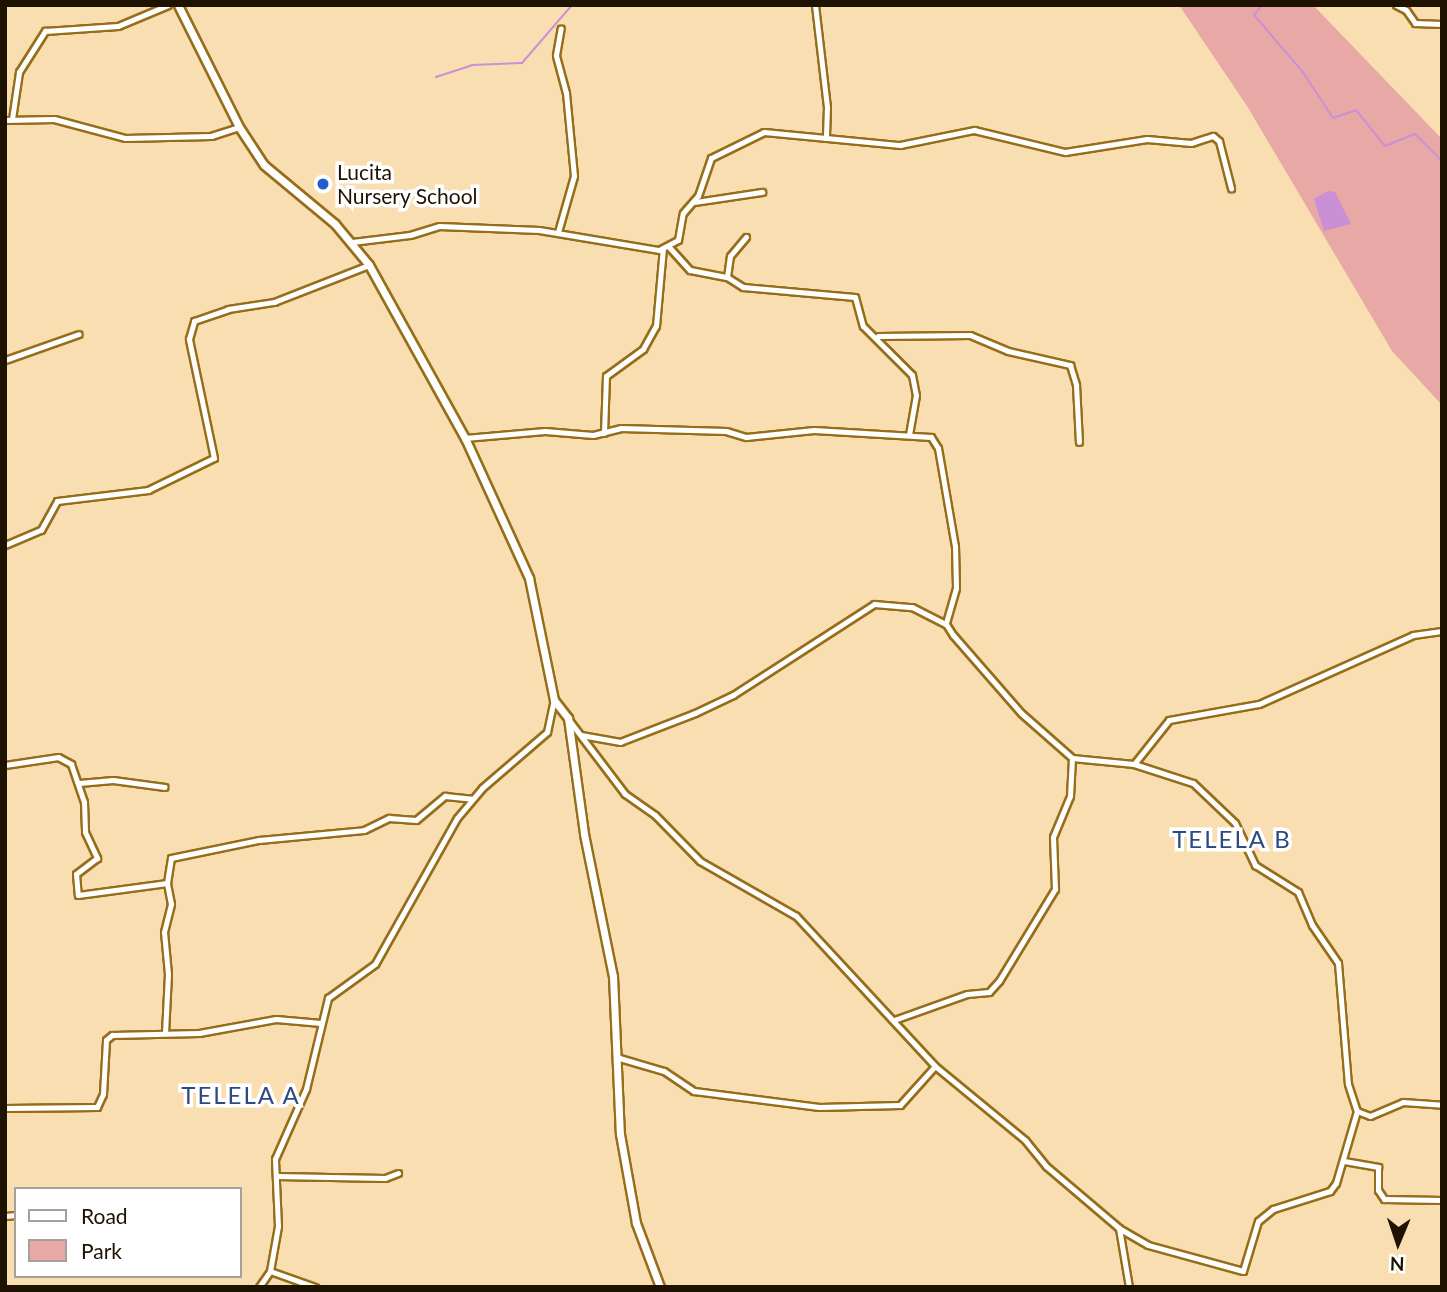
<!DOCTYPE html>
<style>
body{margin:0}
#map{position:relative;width:1447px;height:1292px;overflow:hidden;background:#f8deb1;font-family:Lato,sans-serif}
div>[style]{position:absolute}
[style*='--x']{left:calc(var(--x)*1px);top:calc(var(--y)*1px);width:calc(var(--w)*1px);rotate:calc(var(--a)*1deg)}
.green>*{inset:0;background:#e7a8a6}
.water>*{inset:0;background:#ca90d6}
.stream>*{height:2px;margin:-1px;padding:0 1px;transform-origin:1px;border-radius:1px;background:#ca90d6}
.roads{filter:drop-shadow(2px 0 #966e19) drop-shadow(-2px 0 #966e19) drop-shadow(0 2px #966e19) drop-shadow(0 -2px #966e19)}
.minor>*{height:5px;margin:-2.5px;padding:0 2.5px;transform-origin:2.5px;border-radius:2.5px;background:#fff}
.tertiary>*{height:7px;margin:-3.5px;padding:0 3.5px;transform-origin:3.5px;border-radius:3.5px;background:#fff}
.dots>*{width:19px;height:19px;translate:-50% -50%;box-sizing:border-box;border:4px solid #fff;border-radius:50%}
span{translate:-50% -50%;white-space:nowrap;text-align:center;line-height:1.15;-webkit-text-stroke:7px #fff;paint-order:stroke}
.poi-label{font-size:21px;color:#1e1200}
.left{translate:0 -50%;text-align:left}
.quarter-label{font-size:24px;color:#2c4b83;letter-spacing:2px}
.frame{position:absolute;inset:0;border:7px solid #1e1200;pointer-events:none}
.legend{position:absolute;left:14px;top:1187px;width:228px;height:91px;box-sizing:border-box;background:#fff;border:2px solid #a5a099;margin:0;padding:9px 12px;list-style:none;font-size:21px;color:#1e1200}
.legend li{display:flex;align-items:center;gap:14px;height:35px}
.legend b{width:35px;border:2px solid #a5a099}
.north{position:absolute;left:1363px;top:1208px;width:70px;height:70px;-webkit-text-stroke:5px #fff;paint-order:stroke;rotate:182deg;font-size:19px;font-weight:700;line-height:28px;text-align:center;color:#1e1200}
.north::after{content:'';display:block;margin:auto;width:24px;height:32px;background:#1e1200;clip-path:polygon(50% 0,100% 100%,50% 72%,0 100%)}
</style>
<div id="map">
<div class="green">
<i style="clip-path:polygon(1179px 5px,1313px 5px,1442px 139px,1442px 405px,1392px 351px,1247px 106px)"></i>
</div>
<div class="water">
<i style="clip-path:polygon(1328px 191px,1335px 192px,1351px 224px,1324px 231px,1314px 199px)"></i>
</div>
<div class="stream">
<i style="--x:1262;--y:5;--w:13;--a:129"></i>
<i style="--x:1254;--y:15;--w:74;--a:49.4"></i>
<i style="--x:1302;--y:71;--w:56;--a:56.6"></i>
<i style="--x:1333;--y:118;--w:24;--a:-19"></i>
<i style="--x:1356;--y:110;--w:46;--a:51.1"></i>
<i style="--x:1385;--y:146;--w:32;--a:-22"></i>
<i style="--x:1415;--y:134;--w:38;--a:45"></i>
<i style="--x:436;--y:77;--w:38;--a:-18"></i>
<i style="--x:472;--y:65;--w:50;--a:-2.3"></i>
<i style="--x:522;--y:63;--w:77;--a:-49.2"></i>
</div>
<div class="roads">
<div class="minor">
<i style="--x:815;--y:5;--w:103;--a:83.3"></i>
<i style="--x:827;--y:107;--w:31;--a:92"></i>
<i style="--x:1396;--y:5;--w:11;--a:27"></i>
<i style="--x:1406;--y:10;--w:16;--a:55"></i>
<i style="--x:1415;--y:23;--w:27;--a:2"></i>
<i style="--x:12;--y:119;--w:48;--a:-81.5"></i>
<i style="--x:19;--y:72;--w:49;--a:-57.6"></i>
<i style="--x:45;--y:31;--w:73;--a:-3.9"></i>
<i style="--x:118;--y:26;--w:54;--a:-22.8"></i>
<i style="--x:5;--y:120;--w:49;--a:-1.2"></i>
<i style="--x:54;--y:119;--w:73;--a:15"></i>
<i style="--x:125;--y:138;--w:86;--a:-1.3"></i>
<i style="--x:211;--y:136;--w:29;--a:-18"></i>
<i style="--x:695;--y:202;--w:68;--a:-8.5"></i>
<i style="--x:558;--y:232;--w:58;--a:-74.1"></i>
<i style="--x:574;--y:176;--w:83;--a:-95.5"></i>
<i style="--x:566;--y:93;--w:39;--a:-105"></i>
<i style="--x:556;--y:55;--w:27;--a:-80"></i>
<i style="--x:352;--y:242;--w:58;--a:-6.9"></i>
<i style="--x:410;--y:235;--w:30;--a:-17"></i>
<i style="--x:439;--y:226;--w:100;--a:2.3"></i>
<i style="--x:539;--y:230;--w:122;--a:9.5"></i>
<i style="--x:659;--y:250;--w:21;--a:-28"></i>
<i style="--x:678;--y:240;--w:27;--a:-80"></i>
<i style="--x:683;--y:213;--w:23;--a:-49"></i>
<i style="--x:698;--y:196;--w:40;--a:-71.1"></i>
<i style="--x:711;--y:158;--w:59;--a:-26.1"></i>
<i style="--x:764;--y:132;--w:137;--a:5.5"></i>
<i style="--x:900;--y:145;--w:76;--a:-11.5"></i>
<i style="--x:974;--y:130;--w:94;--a:13.6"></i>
<i style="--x:1065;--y:152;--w:83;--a:-9"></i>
<i style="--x:1147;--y:139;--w:44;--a:5.2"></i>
<i style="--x:1191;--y:143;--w:23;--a:-18"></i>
<i style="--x:1213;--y:136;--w:8;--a:40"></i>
<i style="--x:1219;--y:141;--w:49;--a:75.7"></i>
<i style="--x:669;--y:247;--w:31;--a:48"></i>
<i style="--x:690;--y:270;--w:38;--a:11"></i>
<i style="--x:727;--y:277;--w:19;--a:32"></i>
<i style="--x:743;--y:287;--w:112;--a:5.1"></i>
<i style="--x:855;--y:297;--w:30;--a:75"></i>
<i style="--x:863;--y:326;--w:69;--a:45"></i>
<i style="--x:912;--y:375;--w:20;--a:79"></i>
<i style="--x:916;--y:395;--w:39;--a:100"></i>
<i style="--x:727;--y:277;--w:21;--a:-82"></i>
<i style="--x:730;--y:256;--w:25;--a:-50"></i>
<i style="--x:878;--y:336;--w:92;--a:-0.6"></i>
<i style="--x:970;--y:335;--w:41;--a:22.8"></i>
<i style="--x:1008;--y:351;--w:64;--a:12.7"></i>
<i style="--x:1070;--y:365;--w:21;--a:73"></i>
<i style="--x:1076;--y:385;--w:57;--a:87"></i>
<i style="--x:5;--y:360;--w:78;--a:-19.4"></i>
<i style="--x:604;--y:433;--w:57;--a:-88"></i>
<i style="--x:606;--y:376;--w:46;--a:-36.1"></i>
<i style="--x:643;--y:349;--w:26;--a:-61"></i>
<i style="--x:656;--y:326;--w:78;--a:-84.9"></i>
<i style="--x:465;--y:438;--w:80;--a:-5"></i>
<i style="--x:545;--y:431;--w:48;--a:4.8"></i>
<i style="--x:593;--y:435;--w:29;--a:-14"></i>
<i style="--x:621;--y:428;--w:105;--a:1.6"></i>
<i style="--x:726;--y:431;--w:21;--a:17"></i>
<i style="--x:746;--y:437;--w:68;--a:-5.9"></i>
<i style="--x:814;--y:430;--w:117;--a:3.4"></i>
<i style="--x:931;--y:437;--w:13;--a:58"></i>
<i style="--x:938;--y:448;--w:99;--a:80.2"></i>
<i style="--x:955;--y:546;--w:42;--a:88.6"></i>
<i style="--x:956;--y:588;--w:37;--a:106"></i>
<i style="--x:946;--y:624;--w:13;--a:58"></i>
<i style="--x:953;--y:635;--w:103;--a:48.9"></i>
<i style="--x:1021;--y:713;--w:68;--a:41.4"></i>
<i style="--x:1072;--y:758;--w:62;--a:5.5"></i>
<i style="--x:1134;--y:764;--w:62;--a:17.9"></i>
<i style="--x:1193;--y:783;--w:58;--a:43.6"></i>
<i style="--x:1235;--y:823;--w:47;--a:64.5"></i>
<i style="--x:1255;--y:865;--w:51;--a:32.1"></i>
<i style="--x:1298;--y:892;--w:36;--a:67"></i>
<i style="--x:1312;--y:925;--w:46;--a:55.6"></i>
<i style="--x:1338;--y:963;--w:121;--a:85.3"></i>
<i style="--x:1348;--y:1084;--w:28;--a:72"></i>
<i style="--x:1357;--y:1111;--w:75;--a:106.3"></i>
<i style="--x:1336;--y:1183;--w:10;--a:127"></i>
<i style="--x:1330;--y:1191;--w:60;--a:162.5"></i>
<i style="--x:1273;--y:1209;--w:19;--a:141"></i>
<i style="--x:1258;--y:1221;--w:52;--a:106.7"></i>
<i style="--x:1243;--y:1271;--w:98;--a:-164.7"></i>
<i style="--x:1148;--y:1245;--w:34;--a:-150"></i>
<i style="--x:1119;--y:1228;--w:96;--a:-139.7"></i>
<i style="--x:1046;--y:1166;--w:33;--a:-129"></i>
<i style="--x:1025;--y:1140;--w:117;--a:-140.6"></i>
<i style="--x:935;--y:1066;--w:205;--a:-132.8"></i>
<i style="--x:796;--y:916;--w:111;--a:-150.2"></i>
<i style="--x:700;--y:861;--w:64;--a:-134.4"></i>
<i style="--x:655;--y:815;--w:37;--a:-145"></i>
<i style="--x:625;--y:794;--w:94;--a:-127.2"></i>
<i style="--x:5;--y:545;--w:39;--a:-23"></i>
<i style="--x:41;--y:530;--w:33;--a:-61"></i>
<i style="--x:57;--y:501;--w:92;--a:-6.9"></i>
<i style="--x:148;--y:490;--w:73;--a:-25.9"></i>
<i style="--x:214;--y:458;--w:122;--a:-101.9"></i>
<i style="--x:189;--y:339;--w:19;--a:-74"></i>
<i style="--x:194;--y:321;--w:36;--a:-19"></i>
<i style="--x:228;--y:309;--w:47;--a:-8.7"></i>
<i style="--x:274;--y:302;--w:102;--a:-21.3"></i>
<i style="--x:581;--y:735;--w:40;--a:10"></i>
<i style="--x:620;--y:742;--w:80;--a:-21.1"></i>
<i style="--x:695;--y:713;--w:42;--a:-25.3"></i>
<i style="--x:733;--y:695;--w:168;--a:-32.8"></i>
<i style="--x:874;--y:604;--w:38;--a:5"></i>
<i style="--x:912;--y:607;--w:38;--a:27"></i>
<i style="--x:1134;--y:764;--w:56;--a:-51.5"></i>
<i style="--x:1169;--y:720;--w:91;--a:-10.1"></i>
<i style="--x:1259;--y:704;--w:169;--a:-24.1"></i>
<i style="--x:1413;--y:635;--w:29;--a:-8"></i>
<i style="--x:5;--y:765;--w:54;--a:-8.6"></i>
<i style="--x:58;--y:757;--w:15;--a:28"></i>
<i style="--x:71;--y:764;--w:40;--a:71.1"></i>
<i style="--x:84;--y:802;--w:30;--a:88"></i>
<i style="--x:85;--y:832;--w:29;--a:65"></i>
<i style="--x:97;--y:858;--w:26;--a:143"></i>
<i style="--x:76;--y:874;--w:21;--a:85"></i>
<i style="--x:78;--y:895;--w:90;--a:-7.7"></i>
<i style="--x:79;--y:783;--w:34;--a:-5"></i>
<i style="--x:113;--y:780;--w:52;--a:7.7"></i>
<i style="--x:894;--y:1020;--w:77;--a:-19.6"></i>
<i style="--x:967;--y:994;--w:22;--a:-5"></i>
<i style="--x:989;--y:992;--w:15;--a:-48"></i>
<i style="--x:999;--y:981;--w:108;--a:-58.7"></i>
<i style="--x:1055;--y:889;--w:52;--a:-92.2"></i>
<i style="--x:1053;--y:837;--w:44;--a:-67.5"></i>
<i style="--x:1070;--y:796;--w:38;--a:-87"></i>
<i style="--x:165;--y:1033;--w:59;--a:-87.1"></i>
<i style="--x:168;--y:974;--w:42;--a:-95.4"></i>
<i style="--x:164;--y:932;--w:29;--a:-76"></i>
<i style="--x:171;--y:904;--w:21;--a:-101"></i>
<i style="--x:167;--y:883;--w:25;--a:-81"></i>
<i style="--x:171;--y:858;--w:90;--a:-11.6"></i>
<i style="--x:259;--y:840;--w:105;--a:-5.4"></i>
<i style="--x:364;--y:830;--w:28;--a:-26"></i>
<i style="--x:389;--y:818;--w:27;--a:4"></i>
<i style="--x:416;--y:820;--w:38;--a:-40"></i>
<i style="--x:445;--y:796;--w:27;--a:6"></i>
<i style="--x:616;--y:1057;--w:50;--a:16.3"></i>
<i style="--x:664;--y:1071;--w:36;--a:34"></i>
<i style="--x:694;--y:1091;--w:126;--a:7.3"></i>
<i style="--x:819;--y:1107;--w:81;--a:-1.4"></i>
<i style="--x:900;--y:1105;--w:52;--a:-48.1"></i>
<i style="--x:5;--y:1108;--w:92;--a:-0.6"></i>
<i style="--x:97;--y:1107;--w:14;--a:-65"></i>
<i style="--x:103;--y:1094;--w:54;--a:-86.8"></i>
<i style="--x:106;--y:1040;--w:8;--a:-40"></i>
<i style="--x:112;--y:1035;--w:87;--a:-1.3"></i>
<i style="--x:199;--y:1033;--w:78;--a:-10.3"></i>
<i style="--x:276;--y:1019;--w:45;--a:5.1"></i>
<i style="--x:1357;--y:1111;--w:14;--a:21"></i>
<i style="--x:1370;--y:1116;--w:36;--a:-23"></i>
<i style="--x:1403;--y:1102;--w:39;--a:4"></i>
<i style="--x:1344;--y:1161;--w:35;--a:10"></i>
<i style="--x:1378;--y:1167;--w:23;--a:90"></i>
<i style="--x:1378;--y:1190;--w:11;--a:56"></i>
<i style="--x:1384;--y:1199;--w:58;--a:1"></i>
<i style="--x:276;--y:1176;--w:109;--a:1.1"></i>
<i style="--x:385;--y:1178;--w:14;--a:-21"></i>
<i style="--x:5;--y:1216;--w:11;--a:-5"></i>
<i style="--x:1119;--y:1228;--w:60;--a:80.4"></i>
<i style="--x:270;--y:1271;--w:48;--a:19.6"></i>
<i style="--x:259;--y:1287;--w:19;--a:-55"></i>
<i style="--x:270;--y:1271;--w:46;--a:-79.9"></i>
<i style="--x:278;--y:1226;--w:67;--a:-92.6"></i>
<i style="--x:275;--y:1159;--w:77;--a:-66.1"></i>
<i style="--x:306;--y:1089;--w:94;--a:-76.4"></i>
<i style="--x:328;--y:998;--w:58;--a:-35.9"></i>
<i style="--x:375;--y:964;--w:167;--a:-60.7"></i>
<i style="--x:457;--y:818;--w:39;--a:-50"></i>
<i style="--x:482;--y:788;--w:86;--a:-40.7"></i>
<i style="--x:547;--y:732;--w:33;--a:-78"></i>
</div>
<div class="tertiary">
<i style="--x:178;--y:5;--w:136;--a:63.4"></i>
<i style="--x:239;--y:127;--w:45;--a:56.7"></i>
<i style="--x:264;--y:165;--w:92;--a:39.7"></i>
<i style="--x:335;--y:224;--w:53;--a:50.3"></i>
<i style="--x:369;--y:265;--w:198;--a:61"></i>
<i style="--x:465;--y:438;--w:154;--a:65.4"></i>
<i style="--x:529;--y:578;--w:125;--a:78.4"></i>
<i style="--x:554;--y:700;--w:23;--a:52"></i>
<i style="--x:568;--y:718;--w:117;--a:82.1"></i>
<i style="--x:584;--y:834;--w:145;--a:78.5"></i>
<i style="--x:613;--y:976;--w:158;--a:87.5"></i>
<i style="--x:620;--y:1134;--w:90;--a:79.8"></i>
<i style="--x:636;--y:1223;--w:68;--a:69.4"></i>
</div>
</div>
<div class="dots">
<i style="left:323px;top:184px;background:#215ecb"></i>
</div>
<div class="poi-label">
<span class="left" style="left:337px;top:184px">Lucita<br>Nursery School</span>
</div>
<div class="quarter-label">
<span style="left:1232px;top:839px">TELELA B</span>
<span style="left:241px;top:1095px">TELELA A</span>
</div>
<div class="frame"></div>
<ul class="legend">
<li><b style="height:9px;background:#fff"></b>Road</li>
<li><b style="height:19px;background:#e7a8a6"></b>Park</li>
</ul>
<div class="north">N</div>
</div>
